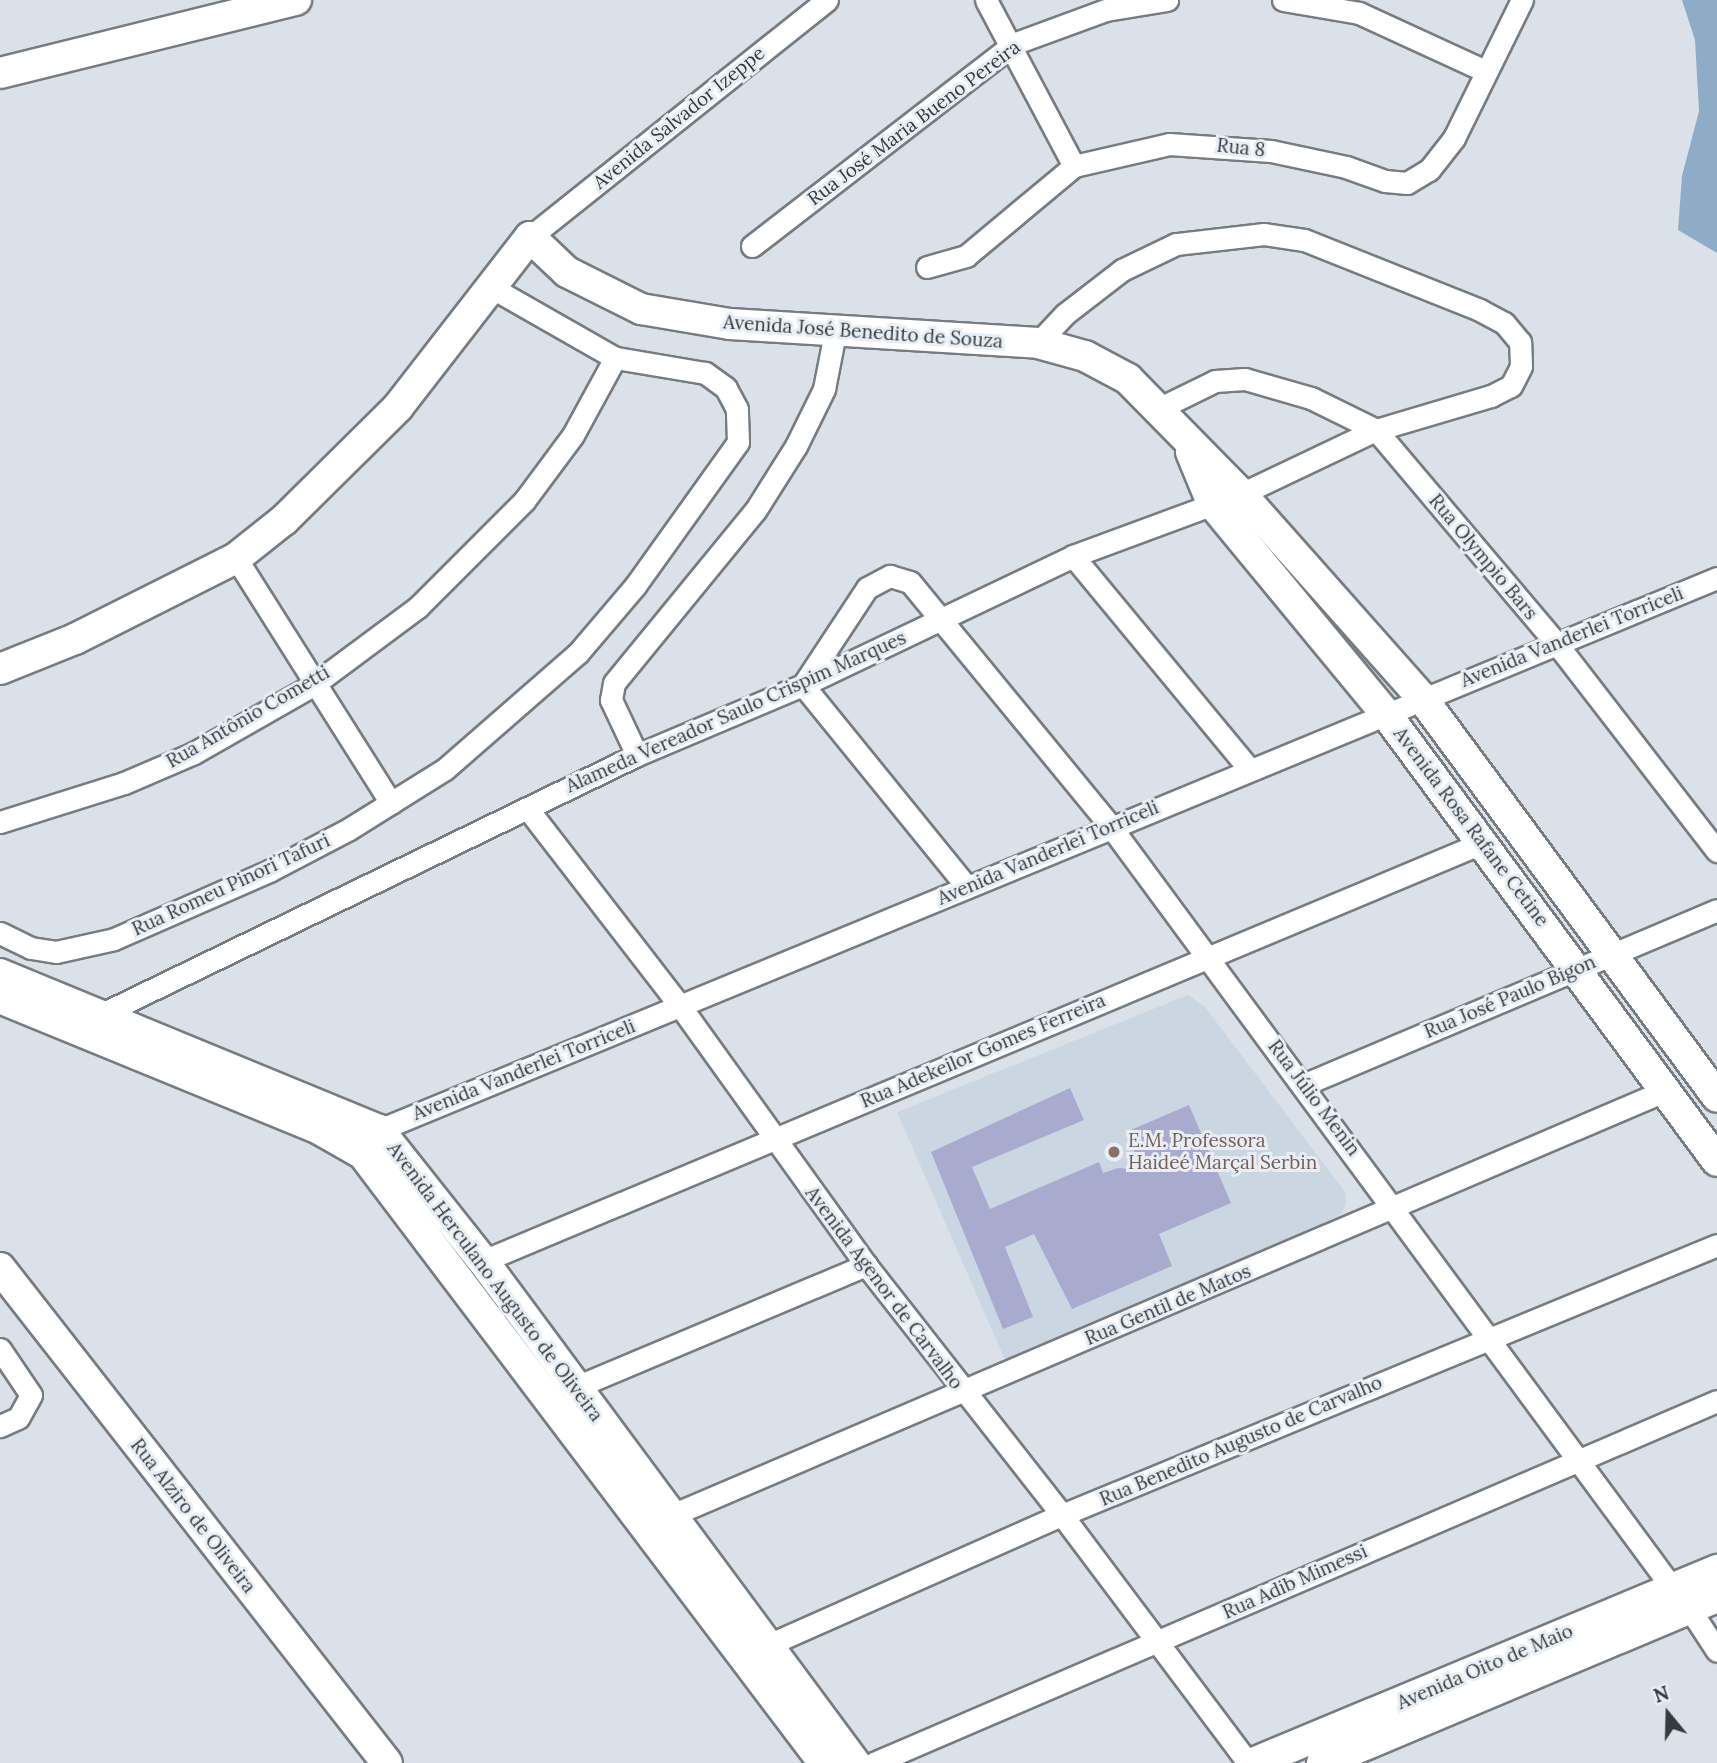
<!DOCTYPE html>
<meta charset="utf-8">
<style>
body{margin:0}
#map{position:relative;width:1717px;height:1763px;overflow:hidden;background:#dae1e8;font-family:Lora,serif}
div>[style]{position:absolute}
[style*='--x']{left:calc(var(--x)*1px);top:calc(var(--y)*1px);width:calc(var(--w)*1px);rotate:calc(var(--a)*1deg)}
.built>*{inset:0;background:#cad7e3}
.forest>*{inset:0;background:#8facc7}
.building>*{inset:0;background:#a9abce}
.roads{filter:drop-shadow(2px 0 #767c82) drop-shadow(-2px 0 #767c82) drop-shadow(0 2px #767c82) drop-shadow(0 -2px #767c82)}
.street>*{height:21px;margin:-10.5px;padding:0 10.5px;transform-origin:10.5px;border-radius:10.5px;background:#fff}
.secondary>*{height:30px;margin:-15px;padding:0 15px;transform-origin:15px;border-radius:15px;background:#fff}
.dots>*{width:19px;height:19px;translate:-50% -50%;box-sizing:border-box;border:4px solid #e7eef5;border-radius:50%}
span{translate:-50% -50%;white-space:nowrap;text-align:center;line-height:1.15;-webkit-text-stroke:6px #e7eef5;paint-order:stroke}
.street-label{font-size:19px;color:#373a3c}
.education-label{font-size:19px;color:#785e54}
.left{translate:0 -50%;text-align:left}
.north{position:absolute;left:1633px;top:1679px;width:70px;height:70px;-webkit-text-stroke:5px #e7eef5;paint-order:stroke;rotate:341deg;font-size:19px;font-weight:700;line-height:28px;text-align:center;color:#373a3c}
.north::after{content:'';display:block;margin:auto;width:24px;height:32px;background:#373a3c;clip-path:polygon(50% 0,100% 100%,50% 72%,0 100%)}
</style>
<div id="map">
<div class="built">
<i style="clip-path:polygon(1188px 995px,1205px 1007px,1345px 1192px,1346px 1204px,1341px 1214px,1328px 1222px,1006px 1362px,897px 1112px)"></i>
</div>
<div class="forest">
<i style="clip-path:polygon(1682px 0,1717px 0,1717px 253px,1678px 230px,1682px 176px,1699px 111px,1695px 40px)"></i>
</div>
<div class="building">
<i style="clip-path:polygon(1070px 1088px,1084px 1120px,972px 1167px,990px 1209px,1099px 1162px,1103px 1173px,1118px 1168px,1142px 1170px,1126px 1132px,1189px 1105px,1231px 1203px,1159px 1234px,1172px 1266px,1072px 1309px,1034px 1234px,1005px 1247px,1033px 1317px,1003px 1329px,931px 1152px)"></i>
</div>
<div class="roads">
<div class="street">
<i style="--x:986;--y:0;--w:188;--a:62.1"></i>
<i style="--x:1283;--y:0;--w:77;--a:9.7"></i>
<i style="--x:1359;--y:13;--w:139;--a:24.7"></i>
<i style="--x:530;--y:237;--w:380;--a:-38.6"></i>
<i style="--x:752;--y:246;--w:330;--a:-37.7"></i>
<i style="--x:1013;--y:44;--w:99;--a:-20.1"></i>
<i style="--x:1106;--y:10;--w:62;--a:-9.3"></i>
<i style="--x:927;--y:267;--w:41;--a:-15.8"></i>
<i style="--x:966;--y:256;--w:141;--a:-39.8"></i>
<i style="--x:1074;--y:166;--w:98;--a:-13"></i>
<i style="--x:1169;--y:144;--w:102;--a:3.9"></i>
<i style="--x:1271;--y:151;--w:77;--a:12"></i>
<i style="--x:1346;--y:167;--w:41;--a:19.7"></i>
<i style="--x:1385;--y:181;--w:22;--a:5"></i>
<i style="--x:1407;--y:183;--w:26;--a:-31"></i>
<i style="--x:1429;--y:170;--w:41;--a:-52"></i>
<i style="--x:1454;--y:138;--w:154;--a:-63.8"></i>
<i style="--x:1160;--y:408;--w:61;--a:-26.1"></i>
<i style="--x:1215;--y:381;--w:30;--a:-4"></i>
<i style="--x:1245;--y:379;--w:69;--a:16.1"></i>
<i style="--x:1311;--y:398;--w:72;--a:26.2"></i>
<i style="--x:1376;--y:430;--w:279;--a:49.8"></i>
<i style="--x:1556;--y:643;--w:263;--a:52.3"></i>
<i style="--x:1073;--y:556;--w:276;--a:50.4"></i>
<i style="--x:236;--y:558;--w:290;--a:57.7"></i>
<i style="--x:637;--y:755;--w:61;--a:-115.3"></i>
<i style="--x:611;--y:700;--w:17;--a:-80"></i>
<i style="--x:614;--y:683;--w:222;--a:-50.7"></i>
<i style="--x:755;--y:511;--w:77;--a:-57.8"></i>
<i style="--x:796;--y:446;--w:64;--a:-63.8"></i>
<i style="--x:824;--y:389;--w:57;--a:-78.9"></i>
<i style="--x:527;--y:808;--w:250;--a:52.3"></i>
<i style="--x:680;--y:1006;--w:319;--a:54.3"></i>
<i style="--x:866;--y:1265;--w:318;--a:51.9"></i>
<i style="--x:1062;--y:1515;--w:310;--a:53.1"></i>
<i style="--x:0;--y:822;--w:130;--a:-17.5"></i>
<i style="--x:124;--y:783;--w:76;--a:-23.2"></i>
<i style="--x:194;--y:753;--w:137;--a:-29.7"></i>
<i style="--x:313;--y:685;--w:131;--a:-36.6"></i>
<i style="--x:418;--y:607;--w:150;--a:-45"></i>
<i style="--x:524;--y:501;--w:82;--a:-53.4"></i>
<i style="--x:573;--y:435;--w:88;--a:-61.4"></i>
<i style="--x:967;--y:887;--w:260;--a:-129.1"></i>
<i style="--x:803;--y:685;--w:116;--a:-56.6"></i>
<i style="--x:867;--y:588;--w:26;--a:-28"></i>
<i style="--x:890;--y:576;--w:21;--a:17"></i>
<i style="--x:910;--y:582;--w:317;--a:50.6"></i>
<i style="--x:1111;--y:827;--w:947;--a:53.59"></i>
<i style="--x:0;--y:933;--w:34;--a:26"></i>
<i style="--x:31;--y:948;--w:25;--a:9"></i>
<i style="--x:56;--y:952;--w:59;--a:-12.6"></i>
<i style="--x:114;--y:939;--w:171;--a:-23.7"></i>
<i style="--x:271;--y:870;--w:88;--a:-27.7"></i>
<i style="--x:349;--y:829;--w:113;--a:-32"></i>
<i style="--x:445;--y:769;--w:176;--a:-41.1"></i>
<i style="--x:578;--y:653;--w:88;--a:-49.6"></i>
<i style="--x:635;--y:586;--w:177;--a:-54.4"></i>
<i style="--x:738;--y:442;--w:33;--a:-92"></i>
<i style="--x:737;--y:409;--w:24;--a:-118"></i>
<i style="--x:726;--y:388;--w:26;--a:-144"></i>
<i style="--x:705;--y:373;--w:91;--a:-170.5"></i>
<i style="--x:615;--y:358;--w:145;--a:-150.3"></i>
<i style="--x:104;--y:1013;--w:592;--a:-25.83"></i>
<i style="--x:637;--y:755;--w:180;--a:-22.9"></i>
<i style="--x:803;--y:685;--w:299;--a:-25.5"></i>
<i style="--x:1073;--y:556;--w:179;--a:-20.3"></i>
<i style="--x:1241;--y:494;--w:149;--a:-25.4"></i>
<i style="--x:1376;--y:430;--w:120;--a:-16.5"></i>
<i style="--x:1491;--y:396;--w:22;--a:-27"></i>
<i style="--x:1511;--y:386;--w:22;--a:-63"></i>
<i style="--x:1521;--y:366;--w:24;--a:-92"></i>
<i style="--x:1520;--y:342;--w:25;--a:-130"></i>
<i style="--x:1504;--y:323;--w:27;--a:-152"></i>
<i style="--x:1480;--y:310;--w:189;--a:-158.3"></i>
<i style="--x:1304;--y:240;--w:40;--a:-171.5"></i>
<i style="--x:1264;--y:234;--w:89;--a:173.5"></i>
<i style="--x:1176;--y:244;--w:60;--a:154.3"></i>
<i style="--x:1122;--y:270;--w:72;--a:142.3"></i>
<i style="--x:1065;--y:314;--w:40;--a:133"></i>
<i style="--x:1303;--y:1085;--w:449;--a:-22.9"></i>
<i style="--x:379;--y:1130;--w:1447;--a:-22.42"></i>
<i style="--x:483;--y:1261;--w:1085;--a:-22.71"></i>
<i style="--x:0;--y:1349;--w:55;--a:56"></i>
<i style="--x:31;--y:1395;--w:26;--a:119"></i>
<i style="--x:18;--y:1418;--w:20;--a:156"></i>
<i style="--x:576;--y:1387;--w:315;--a:-22.8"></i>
<i style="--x:672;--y:1515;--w:1079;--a:-23.14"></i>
<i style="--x:1689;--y:1608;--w:51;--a:56.9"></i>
<i style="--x:768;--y:1645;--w:321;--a:-23.9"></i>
<i style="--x:1062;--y:1515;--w:708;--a:-22.4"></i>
<i style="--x:874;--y:1763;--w:917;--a:-23.24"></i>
</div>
<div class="secondary">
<i style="--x:0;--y:73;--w:305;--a:-13.9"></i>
<i style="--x:1191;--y:452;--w:55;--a:67.6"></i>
<i style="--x:1212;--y:503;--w:273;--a:50.5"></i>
<i style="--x:1386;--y:714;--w:556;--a:53.48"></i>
<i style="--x:0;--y:669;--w:81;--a:-21.8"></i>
<i style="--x:75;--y:639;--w:180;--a:-26.7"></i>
<i style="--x:236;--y:558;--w:61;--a:-38.4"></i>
<i style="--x:284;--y:520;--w:161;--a:-44.7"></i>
<i style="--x:398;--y:407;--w:215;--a:-52.2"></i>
<i style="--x:530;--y:237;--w:51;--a:43.4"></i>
<i style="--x:567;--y:272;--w:83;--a:26.6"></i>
<i style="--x:641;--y:309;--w:90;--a:9.6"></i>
<i style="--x:730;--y:324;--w:309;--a:3.5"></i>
<i style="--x:1038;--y:343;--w:49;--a:15.5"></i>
<i style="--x:1085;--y:356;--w:49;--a:28.1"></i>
<i style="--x:1128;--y:379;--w:161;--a:45.5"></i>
<i style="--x:1241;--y:494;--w:273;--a:48.4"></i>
<i style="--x:1422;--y:698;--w:496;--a:53.5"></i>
<i style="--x:0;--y:974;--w:410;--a:22.4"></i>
<i style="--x:379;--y:1130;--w:167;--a:51.6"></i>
<i style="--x:483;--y:1261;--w:625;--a:53.46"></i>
<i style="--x:0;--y:998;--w:345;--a:22.3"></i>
<i style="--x:319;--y:1129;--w:51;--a:29.6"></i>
<i style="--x:363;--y:1154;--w:764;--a:52.88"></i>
<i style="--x:0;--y:1268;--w:628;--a:51.98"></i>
<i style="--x:1253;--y:1763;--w:503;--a:-22.58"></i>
<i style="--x:1322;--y:1763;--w:428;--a:-22.8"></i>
</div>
</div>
<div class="dots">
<i style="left:1114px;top:1152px;background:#8d6e63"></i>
</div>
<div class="street-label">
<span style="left:679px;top:118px;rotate:-39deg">Avenida Salvador Izeppe</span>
<span style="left:914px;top:123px;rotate:-37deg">Rua José Maria Bueno Pereira</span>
<span style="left:1241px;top:148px;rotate:6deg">Rua 8</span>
<span style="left:863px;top:332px;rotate:4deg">Avenida José Benedito de Souza</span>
<span style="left:1483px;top:557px;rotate:50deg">Rua Olympio Bars</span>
<span style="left:1572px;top:637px;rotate:-22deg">Avenida Vanderlei Torriceli</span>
<span style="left:736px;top:712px;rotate:-24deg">Alameda Vereador Saulo Crispim Marques</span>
<span style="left:248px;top:717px;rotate:-30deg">Rua Antônio Cometti</span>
<span style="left:1471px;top:827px;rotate:53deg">Avenida Rosa Rafane Cetine</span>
<span style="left:1048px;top:853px;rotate:-23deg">Avenida Vanderlei Torriceli</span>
<span style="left:231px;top:885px;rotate:-25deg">Rua Romeu Pinori Tafuri</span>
<span style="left:1510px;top:997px;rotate:-23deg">Rua José Paulo Bigon</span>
<span style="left:983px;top:1051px;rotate:-23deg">Rua Adekeilor Gomes Ferreira</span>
<span style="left:524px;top:1070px;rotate:-22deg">Avenida Vanderlei Torriceli</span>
<span style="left:1314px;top:1098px;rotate:53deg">Rua Júlio Menin</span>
<span style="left:495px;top:1282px;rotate:53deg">Avenida Herculano Augusto de Oliveira</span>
<span style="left:884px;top:1288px;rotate:53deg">Avenida Agenor de Carvalho</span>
<span style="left:1168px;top:1305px;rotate:-23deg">Rua Gentil de Matos</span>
<span style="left:1241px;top:1441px;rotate:-23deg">Rua Benedito Augusto de Carvalho</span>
<span style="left:193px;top:1516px;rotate:52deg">Rua Alziro de Oliveira</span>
<span style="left:1295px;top:1582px;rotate:-24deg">Rua Adib Mimessi</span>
<span style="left:1485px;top:1667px;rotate:-23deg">Avenida Oito de Maio</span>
</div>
<div class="education-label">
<span class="left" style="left:1128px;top:1152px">E.M. Professora<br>Haideé Marçal Serbin</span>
</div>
<div class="north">N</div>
</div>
